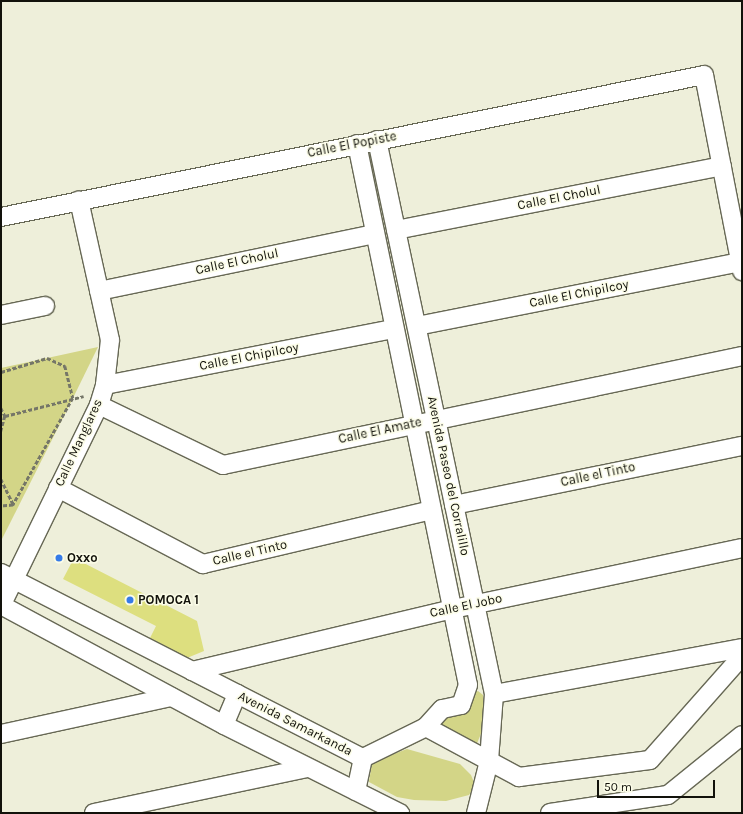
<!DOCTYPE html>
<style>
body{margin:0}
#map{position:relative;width:743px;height:814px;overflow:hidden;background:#eeefda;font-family:Karla,sans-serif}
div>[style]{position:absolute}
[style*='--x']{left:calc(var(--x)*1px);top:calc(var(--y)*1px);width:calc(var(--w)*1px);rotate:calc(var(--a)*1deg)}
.green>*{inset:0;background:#d3d587}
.building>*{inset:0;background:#dddf7f}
.path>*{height:2.5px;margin-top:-1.25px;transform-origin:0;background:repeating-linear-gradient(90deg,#757668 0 4px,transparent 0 6px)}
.roads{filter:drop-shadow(1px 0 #676855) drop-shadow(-1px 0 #676855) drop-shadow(0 1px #676855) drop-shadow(0 -1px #676855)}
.minor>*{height:18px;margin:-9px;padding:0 9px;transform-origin:9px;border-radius:9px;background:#fff}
.dots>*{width:11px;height:11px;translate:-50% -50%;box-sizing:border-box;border:2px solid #fbfce7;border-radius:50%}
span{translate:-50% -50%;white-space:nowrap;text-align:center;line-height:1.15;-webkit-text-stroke:3px #fbfce7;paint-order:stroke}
.street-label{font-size:13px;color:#12120b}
.poi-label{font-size:13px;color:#12120b;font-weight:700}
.left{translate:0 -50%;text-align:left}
.frame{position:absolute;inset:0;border:2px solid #12120b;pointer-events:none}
.scale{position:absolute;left:597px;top:780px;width:118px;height:18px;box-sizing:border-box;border:2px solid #12120b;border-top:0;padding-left:5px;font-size:12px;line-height:14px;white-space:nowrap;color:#12120b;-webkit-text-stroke:3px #fbfce7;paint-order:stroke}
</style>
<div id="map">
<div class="green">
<i style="clip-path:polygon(98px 347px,73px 398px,1px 541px,1px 368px)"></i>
<i style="clip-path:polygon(478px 691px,483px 695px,484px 726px,476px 746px,454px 737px,438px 723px,440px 716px,467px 713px,471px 694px)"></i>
<i style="clip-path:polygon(407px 749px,460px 764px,471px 775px,475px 785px,469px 795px,446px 801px,414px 800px,397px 797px,369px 782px,372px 762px)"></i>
</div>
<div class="building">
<i style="clip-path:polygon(74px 558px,197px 621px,204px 651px,187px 658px,150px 638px,156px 626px,63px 579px)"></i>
</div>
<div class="path">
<i style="--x:1;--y:372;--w:48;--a:-16.9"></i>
<i style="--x:47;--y:358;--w:20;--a:24"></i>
<i style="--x:65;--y:366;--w:33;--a:76"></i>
<i style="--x:73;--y:398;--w:123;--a:119.3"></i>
<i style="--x:13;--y:505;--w:12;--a:175"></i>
<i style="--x:1;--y:408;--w:9;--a:63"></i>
<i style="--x:5;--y:416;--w:16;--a:105"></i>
<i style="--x:5;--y:416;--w:81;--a:-14.2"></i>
<i style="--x:1;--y:479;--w:28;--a:64"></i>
</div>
<div class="roads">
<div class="minor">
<i style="--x:377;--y:140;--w:566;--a:78.07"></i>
<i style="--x:494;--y:694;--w:67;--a:94.3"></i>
<i style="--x:489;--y:761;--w:54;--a:104"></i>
<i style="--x:357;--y:144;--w:552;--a:78.41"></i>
<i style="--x:468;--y:685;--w:21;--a:109"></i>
<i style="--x:461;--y:705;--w:19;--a:168"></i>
<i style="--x:442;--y:709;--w:24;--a:132"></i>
<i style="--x:1;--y:217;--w:717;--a:-11.42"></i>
<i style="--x:704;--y:75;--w:200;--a:79"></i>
<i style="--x:396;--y:230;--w:332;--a:-11.1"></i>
<i style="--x:99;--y:291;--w:282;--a:-11.7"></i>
<i style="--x:1;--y:315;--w:45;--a:-11.6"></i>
<i style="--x:417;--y:326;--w:329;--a:-11.2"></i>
<i style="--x:105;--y:385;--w:294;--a:-11"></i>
<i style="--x:99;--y:405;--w:138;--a:25.8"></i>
<i style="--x:223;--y:465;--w:530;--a:-11.86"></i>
<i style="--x:58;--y:488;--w:164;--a:27.7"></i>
<i style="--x:203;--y:564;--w:235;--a:-13.3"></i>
<i style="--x:454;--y:505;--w:294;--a:-11.6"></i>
<i style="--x:1;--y:573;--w:407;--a:27.1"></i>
<i style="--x:363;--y:758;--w:70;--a:-26.2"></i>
<i style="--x:426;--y:727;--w:106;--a:28.3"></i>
<i style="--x:519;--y:777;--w:132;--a:-7.4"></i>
<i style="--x:650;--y:760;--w:139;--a:-48.5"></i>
<i style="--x:1;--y:605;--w:253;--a:28.3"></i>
<i style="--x:224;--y:725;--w:197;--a:26.6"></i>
<i style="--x:1;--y:606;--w:224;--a:-64"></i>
<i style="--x:99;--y:405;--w:21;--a:-73"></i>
<i style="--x:105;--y:385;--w:45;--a:-83.7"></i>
<i style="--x:110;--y:340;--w:143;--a:-102.5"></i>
<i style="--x:192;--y:671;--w:268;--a:-13.4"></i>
<i style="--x:453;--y:609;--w:295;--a:-11.9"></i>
<i style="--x:494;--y:694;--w:252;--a:-10.5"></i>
<i style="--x:224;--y:725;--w:34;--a:-67"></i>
<i style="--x:1;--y:734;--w:174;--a:-12.3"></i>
<i style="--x:356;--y:791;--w:34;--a:-78"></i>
<i style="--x:94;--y:813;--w:218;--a:-11.9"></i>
<i style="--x:550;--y:813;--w:119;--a:-8.7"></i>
<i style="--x:668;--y:795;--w:95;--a:-39"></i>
</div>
</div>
<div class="dots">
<i style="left:59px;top:558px;background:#367be8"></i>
<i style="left:130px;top:600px;background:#367be8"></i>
</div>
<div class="street-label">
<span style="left:352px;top:145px;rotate:-11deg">Calle El Popiste</span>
<span style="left:559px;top:198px;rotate:-11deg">Calle El Cholul</span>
<span style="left:237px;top:262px;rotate:-12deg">Calle El Cholul</span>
<span style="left:579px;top:294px;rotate:-11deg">Calle El Chipilcoy</span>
<span style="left:249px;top:357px;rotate:-11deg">Calle El Chipilcoy</span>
<span style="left:380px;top:431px;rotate:-12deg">Calle El Amate</span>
<span style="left:79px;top:443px;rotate:-65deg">Calle Manglares</span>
<span style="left:598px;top:475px;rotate:-12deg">Calle el Tinto</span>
<span style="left:448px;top:476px;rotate:78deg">Avenida Paseo del Corralillo</span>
<span style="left:250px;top:553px;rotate:-13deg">Calle el Tinto</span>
<span style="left:466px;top:606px;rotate:-12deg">Calle El Jobo</span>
<span style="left:295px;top:724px;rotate:27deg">Avenida Samarkanda</span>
</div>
<div class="poi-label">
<span class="left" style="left:67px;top:558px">Oxxo</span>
<span class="left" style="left:138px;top:600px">POMOCA 1</span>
</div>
<div class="frame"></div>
<div class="scale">50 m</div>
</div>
